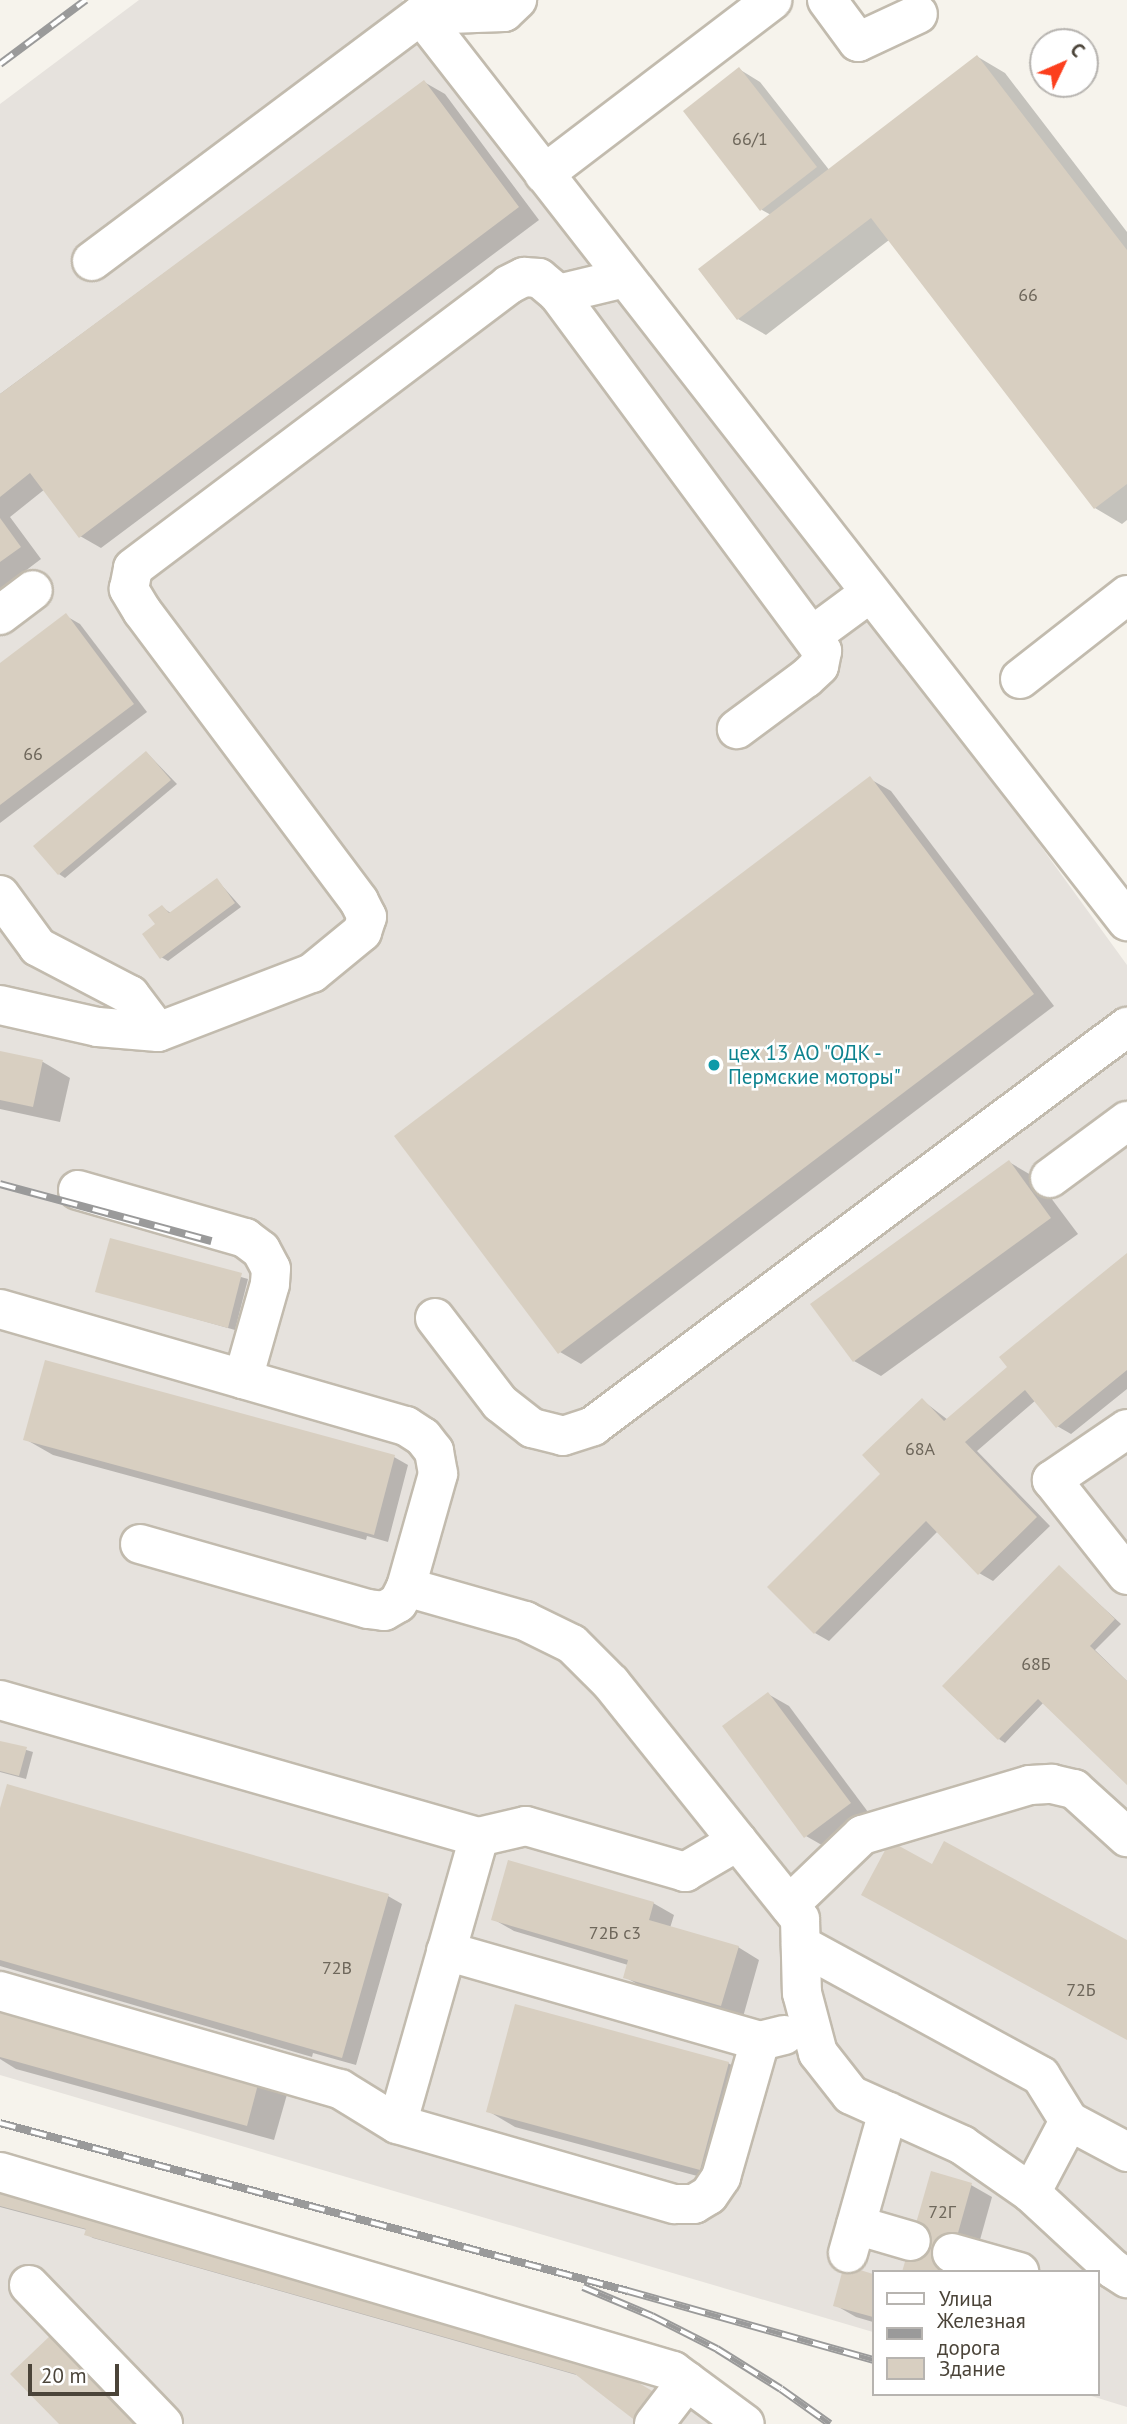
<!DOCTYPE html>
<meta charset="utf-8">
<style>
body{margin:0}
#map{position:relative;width:1127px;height:2424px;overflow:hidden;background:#f6f3ec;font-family:"PT Sans",sans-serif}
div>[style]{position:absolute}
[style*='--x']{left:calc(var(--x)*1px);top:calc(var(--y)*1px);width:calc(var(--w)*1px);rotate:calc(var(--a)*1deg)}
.industrial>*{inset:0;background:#e6e2dd}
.shadow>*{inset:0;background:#0003}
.building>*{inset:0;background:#d8cfc1}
.roads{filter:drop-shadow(2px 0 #c2bbae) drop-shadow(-2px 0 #c2bbae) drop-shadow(0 2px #c2bbae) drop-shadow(0 -2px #c2bbae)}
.minor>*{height:38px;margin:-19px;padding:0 19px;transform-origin:19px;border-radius:19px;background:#fff}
.rail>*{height:8px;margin-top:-4px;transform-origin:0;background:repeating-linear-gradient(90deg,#fff 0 16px,#9a9a9a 0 32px);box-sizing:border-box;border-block:2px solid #9a9a9a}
.dots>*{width:19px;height:19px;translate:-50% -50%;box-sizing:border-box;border:4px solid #fff;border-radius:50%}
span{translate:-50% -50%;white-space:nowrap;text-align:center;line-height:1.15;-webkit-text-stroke:5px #fff;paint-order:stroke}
.number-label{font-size:18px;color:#6e675b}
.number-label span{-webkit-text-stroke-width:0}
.culture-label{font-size:21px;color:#0d838f}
.left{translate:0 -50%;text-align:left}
.legend{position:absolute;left:872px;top:2270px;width:228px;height:126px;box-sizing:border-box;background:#fff;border:2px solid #b7b4b0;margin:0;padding:9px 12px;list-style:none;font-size:21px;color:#4b4439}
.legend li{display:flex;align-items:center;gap:14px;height:35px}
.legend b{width:35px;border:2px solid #b7b4b0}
.north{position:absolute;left:1029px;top:28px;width:70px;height:70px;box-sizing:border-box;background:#fff;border:2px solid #b7b4b0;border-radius:50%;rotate:46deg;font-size:19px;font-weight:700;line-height:28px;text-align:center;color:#4b4439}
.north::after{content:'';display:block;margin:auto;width:24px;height:32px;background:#fc3f1d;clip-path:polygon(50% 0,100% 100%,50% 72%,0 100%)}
.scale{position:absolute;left:28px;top:2364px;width:91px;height:32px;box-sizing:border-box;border:4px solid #4b4439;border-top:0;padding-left:9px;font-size:21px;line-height:24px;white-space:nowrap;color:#4b4439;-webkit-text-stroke:5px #fff;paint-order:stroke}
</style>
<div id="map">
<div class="industrial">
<i style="clip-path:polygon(139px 0,402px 0,834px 561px,1127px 965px,1127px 2407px,1085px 2394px,1097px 2394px,1097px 2272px,873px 2272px,873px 2332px,0 2075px,0 104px)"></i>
<i style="clip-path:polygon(0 2155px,491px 2300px,738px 2424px,0 2424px)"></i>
</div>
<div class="shadow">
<i style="clip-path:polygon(978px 57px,1005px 73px,1127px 232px,1127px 520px,1122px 524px,1095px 508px,889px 240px,766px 335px,738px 319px,771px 215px,762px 210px,739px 69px,760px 82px,830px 171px)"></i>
<i style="clip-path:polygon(424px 82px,445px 94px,539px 220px,101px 548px,80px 536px,45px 489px,10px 517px,41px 559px,0 590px,0 394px)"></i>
<i style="clip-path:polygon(66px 616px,80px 624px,147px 712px,0 823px,0 665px)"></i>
<i style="clip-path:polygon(147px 753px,177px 784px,65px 878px,59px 874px)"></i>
<i style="clip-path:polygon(870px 779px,891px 791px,1054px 1006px,581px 1364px,560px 1352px)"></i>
<i style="clip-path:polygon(217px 880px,241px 907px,168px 961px,161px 957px,157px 925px,162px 907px,172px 914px)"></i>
<i style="clip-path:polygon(0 1053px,43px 1062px,70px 1078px,60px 1122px,0 1109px)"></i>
<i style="clip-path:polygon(1009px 1162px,1036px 1178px,1078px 1234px,881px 1376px,854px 1361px)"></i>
<i style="clip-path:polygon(111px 1240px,248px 1279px,235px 1330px,98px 1291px)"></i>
<i style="clip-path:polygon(1127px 1255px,1127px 1389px,1071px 1434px,1057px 1426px,1036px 1400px,977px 1451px,1050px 1526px,993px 1581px,979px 1573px,938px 1531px,829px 1641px,815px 1633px,882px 1474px,922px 1400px,948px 1420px,1009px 1368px)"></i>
<i style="clip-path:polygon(25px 1439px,394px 1457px,408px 1465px,388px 1542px,367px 1536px,366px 1540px,53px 1455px)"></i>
<i style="clip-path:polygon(1059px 1567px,1121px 1624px,1095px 1650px,1127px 1681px,1127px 1782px,1044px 1702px,1005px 1743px,999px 1739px)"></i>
<i style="clip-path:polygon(768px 1694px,789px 1706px,871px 1816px,827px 1848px,806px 1836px)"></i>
<i style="clip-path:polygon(0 1742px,33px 1752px,26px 1779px,0 1772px)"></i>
<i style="clip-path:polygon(0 1815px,388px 1896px,402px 1904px,356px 2065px,313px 2053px,312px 2057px,0 1966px)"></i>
<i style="clip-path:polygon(653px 1903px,674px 1915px,670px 1928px,738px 1947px,759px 1960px,743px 2017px,646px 1989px,625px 1977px,628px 1965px,514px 1931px,493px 1919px)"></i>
<i style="clip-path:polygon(0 2012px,288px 2091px,274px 2140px,16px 2069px,0 2059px)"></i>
<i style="clip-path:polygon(728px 2063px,756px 2079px,727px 2184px,515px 2127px,488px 2111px)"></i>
<i style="clip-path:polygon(0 2181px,574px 2346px,580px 2376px,93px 2238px,86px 2234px,87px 2230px,0 2207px)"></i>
<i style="clip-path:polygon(971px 2185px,992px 2197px,971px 2272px,904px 2272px)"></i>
<i style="clip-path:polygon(846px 2268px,873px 2276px,873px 2322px,856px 2317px,835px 2305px)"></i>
</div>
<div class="building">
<i style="clip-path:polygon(977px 55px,1127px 250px,1127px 484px,1094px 509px,871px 218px,737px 320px,698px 269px)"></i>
<i style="clip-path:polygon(739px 67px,817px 167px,760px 211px,683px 111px)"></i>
<i style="clip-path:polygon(424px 80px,519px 207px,79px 538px,30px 473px,0 497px,0 394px)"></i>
<i style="clip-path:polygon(0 518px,21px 547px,0 562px)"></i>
<i style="clip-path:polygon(66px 613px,134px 704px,0 805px,0 663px)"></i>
<i style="clip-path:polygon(146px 751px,171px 780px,58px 875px,33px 846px)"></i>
<i style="clip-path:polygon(870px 776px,1034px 994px,558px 1354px,394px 1136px)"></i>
<i style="clip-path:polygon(217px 878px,235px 903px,160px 959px,142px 934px,155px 924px,148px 915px,162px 905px,169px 913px)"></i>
<i style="clip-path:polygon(0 1051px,43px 1060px,33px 1107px,0 1100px)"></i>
<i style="clip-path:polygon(1009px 1160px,1051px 1218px,853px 1362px,810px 1304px)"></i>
<i style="clip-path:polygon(110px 1238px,242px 1273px,228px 1328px,95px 1292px)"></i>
<i style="clip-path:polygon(1127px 1253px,1127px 1370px,1056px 1428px,1025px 1390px,965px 1442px,1037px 1517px,978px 1575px,926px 1521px,814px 1634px,767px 1587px,880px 1474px,862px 1455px,922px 1398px,944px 1421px,1007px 1367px,999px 1357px)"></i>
<i style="clip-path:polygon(45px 1360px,395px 1455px,374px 1535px,23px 1440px)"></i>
<i style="clip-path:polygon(1059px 1565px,1115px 1619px,1090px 1646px,1127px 1681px,1127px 1785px,1038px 1699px,998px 1740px,942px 1686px)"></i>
<i style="clip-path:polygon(768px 1692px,851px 1803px,804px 1838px,722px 1726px)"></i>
<i style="clip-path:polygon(0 1741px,27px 1747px,19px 1776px,0 1771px)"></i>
<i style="clip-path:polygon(7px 1784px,389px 1894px,342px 2058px,0 1960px,0 1808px)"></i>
<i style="clip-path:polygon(890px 1841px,932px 1864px,944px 1841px,1127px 1940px,1127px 2040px,861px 1895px)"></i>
<i style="clip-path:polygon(508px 1860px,654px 1902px,649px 1920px,739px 1946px,721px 2006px,623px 1978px,628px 1960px,491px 1920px)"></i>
<i style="clip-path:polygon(515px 2004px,729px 2062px,700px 2170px,486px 2112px)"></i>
<i style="clip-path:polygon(0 2006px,261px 2073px,247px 2126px,0 2057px)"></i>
<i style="clip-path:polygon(931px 2171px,972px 2183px,947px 2272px,902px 2272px)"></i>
<i style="clip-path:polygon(0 2178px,575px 2345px,659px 2395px,637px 2422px,575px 2374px,84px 2235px,86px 2229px,0 2206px)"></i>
<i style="clip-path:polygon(844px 2265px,873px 2274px,873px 2317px,833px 2306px)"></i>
<i style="clip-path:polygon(52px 2334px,139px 2424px,59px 2424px,10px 2374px)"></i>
</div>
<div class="roads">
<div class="minor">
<i style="--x:827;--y:0;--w:52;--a:53.6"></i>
<i style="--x:858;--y:42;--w:66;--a:-25"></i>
<i style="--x:421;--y:15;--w:83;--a:-2.1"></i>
<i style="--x:504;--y:12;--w:18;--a:-43"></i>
<i style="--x:544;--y:174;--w:287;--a:-37.3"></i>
<i style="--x:92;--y:261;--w:411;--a:-36.8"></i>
<i style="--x:421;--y:15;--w:1149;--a:52.07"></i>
<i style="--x:558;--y:294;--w:444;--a:53.5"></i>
<i style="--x:822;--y:651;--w:15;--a:101"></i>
<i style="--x:819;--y:666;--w:18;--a:137"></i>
<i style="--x:806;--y:678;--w:86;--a:143.5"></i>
<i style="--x:0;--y:615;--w:41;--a:-37.1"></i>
<i style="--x:813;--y:635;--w:71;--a:-36.4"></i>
<i style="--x:1020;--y:679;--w:136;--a:-38.1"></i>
<i style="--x:0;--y:895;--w:64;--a:53.8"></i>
<i style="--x:38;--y:947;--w:104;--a:27.6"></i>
<i style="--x:130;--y:995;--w:46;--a:52.9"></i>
<i style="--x:0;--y:1005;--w:100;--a:12.7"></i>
<i style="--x:98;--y:1027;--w:60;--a:4.8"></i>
<i style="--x:158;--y:1032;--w:165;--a:-21"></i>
<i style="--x:312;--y:973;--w:65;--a:-39.4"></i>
<i style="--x:362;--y:932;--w:16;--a:-72"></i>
<i style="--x:367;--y:917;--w:18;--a:-117"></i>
<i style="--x:359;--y:901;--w:362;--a:-126.8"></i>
<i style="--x:142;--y:611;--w:26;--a:-121"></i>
<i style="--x:129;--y:589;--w:21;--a:-79"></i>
<i style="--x:133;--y:568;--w:470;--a:-37"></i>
<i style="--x:508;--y:285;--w:18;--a:-27"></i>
<i style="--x:524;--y:277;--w:15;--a:4"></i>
<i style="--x:539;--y:278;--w:25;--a:40"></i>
<i style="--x:558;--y:294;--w:69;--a:-13.4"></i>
<i style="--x:1050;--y:1178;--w:96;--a:-36.5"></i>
<i style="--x:78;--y:1190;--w:174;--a:16"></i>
<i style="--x:245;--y:1238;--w:20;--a:37"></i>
<i style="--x:261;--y:1250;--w:21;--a:62"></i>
<i style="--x:271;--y:1269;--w:15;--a:94"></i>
<i style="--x:270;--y:1284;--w:99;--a:105.9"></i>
<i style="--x:0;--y:1309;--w:423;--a:16.1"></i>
<i style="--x:406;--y:1426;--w:20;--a:33"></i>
<i style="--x:423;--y:1437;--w:18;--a:52"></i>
<i style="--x:434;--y:1451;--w:23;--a:80"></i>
<i style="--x:438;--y:1474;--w:117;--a:105.8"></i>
<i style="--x:435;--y:1318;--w:107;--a:52.6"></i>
<i style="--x:500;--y:1403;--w:41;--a:38"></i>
<i style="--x:532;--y:1428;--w:32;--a:14"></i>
<i style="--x:563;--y:1436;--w:32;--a:-18"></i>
<i style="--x:593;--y:1426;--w:667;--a:-36.77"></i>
<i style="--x:1127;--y:1429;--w:91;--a:145.8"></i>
<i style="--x:1052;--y:1480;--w:121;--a:51.7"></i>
<i style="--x:140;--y:1544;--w:237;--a:15.9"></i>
<i style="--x:368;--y:1609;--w:16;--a:7"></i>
<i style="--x:384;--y:1611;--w:16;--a:-30"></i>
<i style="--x:398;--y:1603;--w:18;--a:-63"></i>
<i style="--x:406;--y:1587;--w:124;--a:15.9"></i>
<i style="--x:525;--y:1621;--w:52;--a:26.1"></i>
<i style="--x:572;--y:1644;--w:55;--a:45"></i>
<i style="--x:611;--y:1683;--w:302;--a:51.3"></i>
<i style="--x:800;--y:1919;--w:74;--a:88.5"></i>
<i style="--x:802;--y:1993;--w:62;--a:75.1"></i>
<i style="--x:818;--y:2053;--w:53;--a:51.8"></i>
<i style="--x:851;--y:2095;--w:122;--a:24.2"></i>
<i style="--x:962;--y:2145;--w:84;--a:34.8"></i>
<i style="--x:1031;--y:2193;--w:112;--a:42.8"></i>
<i style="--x:1113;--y:2269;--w:17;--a:33"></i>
<i style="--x:0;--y:1700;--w:498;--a:16"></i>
<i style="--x:479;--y:1837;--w:48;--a:-13.2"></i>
<i style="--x:526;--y:1826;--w:166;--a:16.1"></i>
<i style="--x:685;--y:1872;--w:61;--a:-30.3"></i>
<i style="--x:479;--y:1837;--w:298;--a:105.9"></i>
<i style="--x:397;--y:2124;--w:289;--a:16.1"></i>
<i style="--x:675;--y:2204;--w:19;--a:0"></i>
<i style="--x:694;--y:2204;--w:17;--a:-31"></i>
<i style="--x:709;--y:2195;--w:22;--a:-56"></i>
<i style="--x:721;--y:2177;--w:141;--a:-74"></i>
<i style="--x:789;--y:1905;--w:101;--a:-43.8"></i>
<i style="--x:862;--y:1835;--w:175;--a:-16.6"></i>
<i style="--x:1030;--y:1785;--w:22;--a:-3"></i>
<i style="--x:1052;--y:1784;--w:23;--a:13"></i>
<i style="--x:1074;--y:1789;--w:72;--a:42.2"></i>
<i style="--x:801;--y:1945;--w:273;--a:28.6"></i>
<i style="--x:1041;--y:2076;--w:53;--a:58.1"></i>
<i style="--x:446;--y:1951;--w:327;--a:16"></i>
<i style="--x:760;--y:2041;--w:25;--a:-14"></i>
<i style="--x:0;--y:1991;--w:354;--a:16.1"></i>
<i style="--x:340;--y:2089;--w:67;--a:31.6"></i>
<i style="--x:0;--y:2172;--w:702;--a:16.47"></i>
<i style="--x:673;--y:2371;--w:89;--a:36.4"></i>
<i style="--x:1031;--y:2193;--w:81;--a:-62.2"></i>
<i style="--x:1069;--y:2121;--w:66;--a:28.1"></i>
<i style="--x:856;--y:2225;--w:57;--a:16.2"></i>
<i style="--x:848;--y:2253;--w:147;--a:-74.2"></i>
<i style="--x:952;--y:2253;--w:70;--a:15.8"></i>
<i style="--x:29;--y:2285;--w:193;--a:46"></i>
<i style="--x:654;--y:2424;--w:54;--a:-52.5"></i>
</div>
</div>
<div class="rail">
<i style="--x:0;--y:64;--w:107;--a:-36.7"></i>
<i style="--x:0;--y:1184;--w:219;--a:15.1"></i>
<i style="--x:0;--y:2123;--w:650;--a:14.98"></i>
<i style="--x:628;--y:2291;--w:255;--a:15.7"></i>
<i style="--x:583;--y:2287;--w:75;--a:22.8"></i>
<i style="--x:652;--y:2316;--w:73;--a:26.9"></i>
<i style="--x:717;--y:2349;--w:75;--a:32"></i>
<i style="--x:781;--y:2389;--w:60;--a:35.5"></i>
</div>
<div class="dots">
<i style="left:714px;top:1065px;background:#0f9aa8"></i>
</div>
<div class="number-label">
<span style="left:750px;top:139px">66/1</span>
<span style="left:1028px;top:295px">66</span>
<span style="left:33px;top:754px">66</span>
<span style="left:920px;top:1449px">68А</span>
<span style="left:1036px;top:1664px">68Б</span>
<span style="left:615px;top:1933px">72Б с3</span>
<span style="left:337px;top:1968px">72В</span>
<span style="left:1081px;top:1990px">72Б</span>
<span style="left:942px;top:2212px">72Г</span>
</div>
<div class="culture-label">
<span class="left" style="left:728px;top:1065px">цех 13 АО "ОДК -<br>Пермские моторы"</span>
</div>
<ul class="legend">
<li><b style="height:9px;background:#fff"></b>Улица</li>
<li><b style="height:9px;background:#9a9a9a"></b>Железная дорога</li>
<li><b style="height:19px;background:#d8cfc1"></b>Здание</li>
</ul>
<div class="north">С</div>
<div class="scale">20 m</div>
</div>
